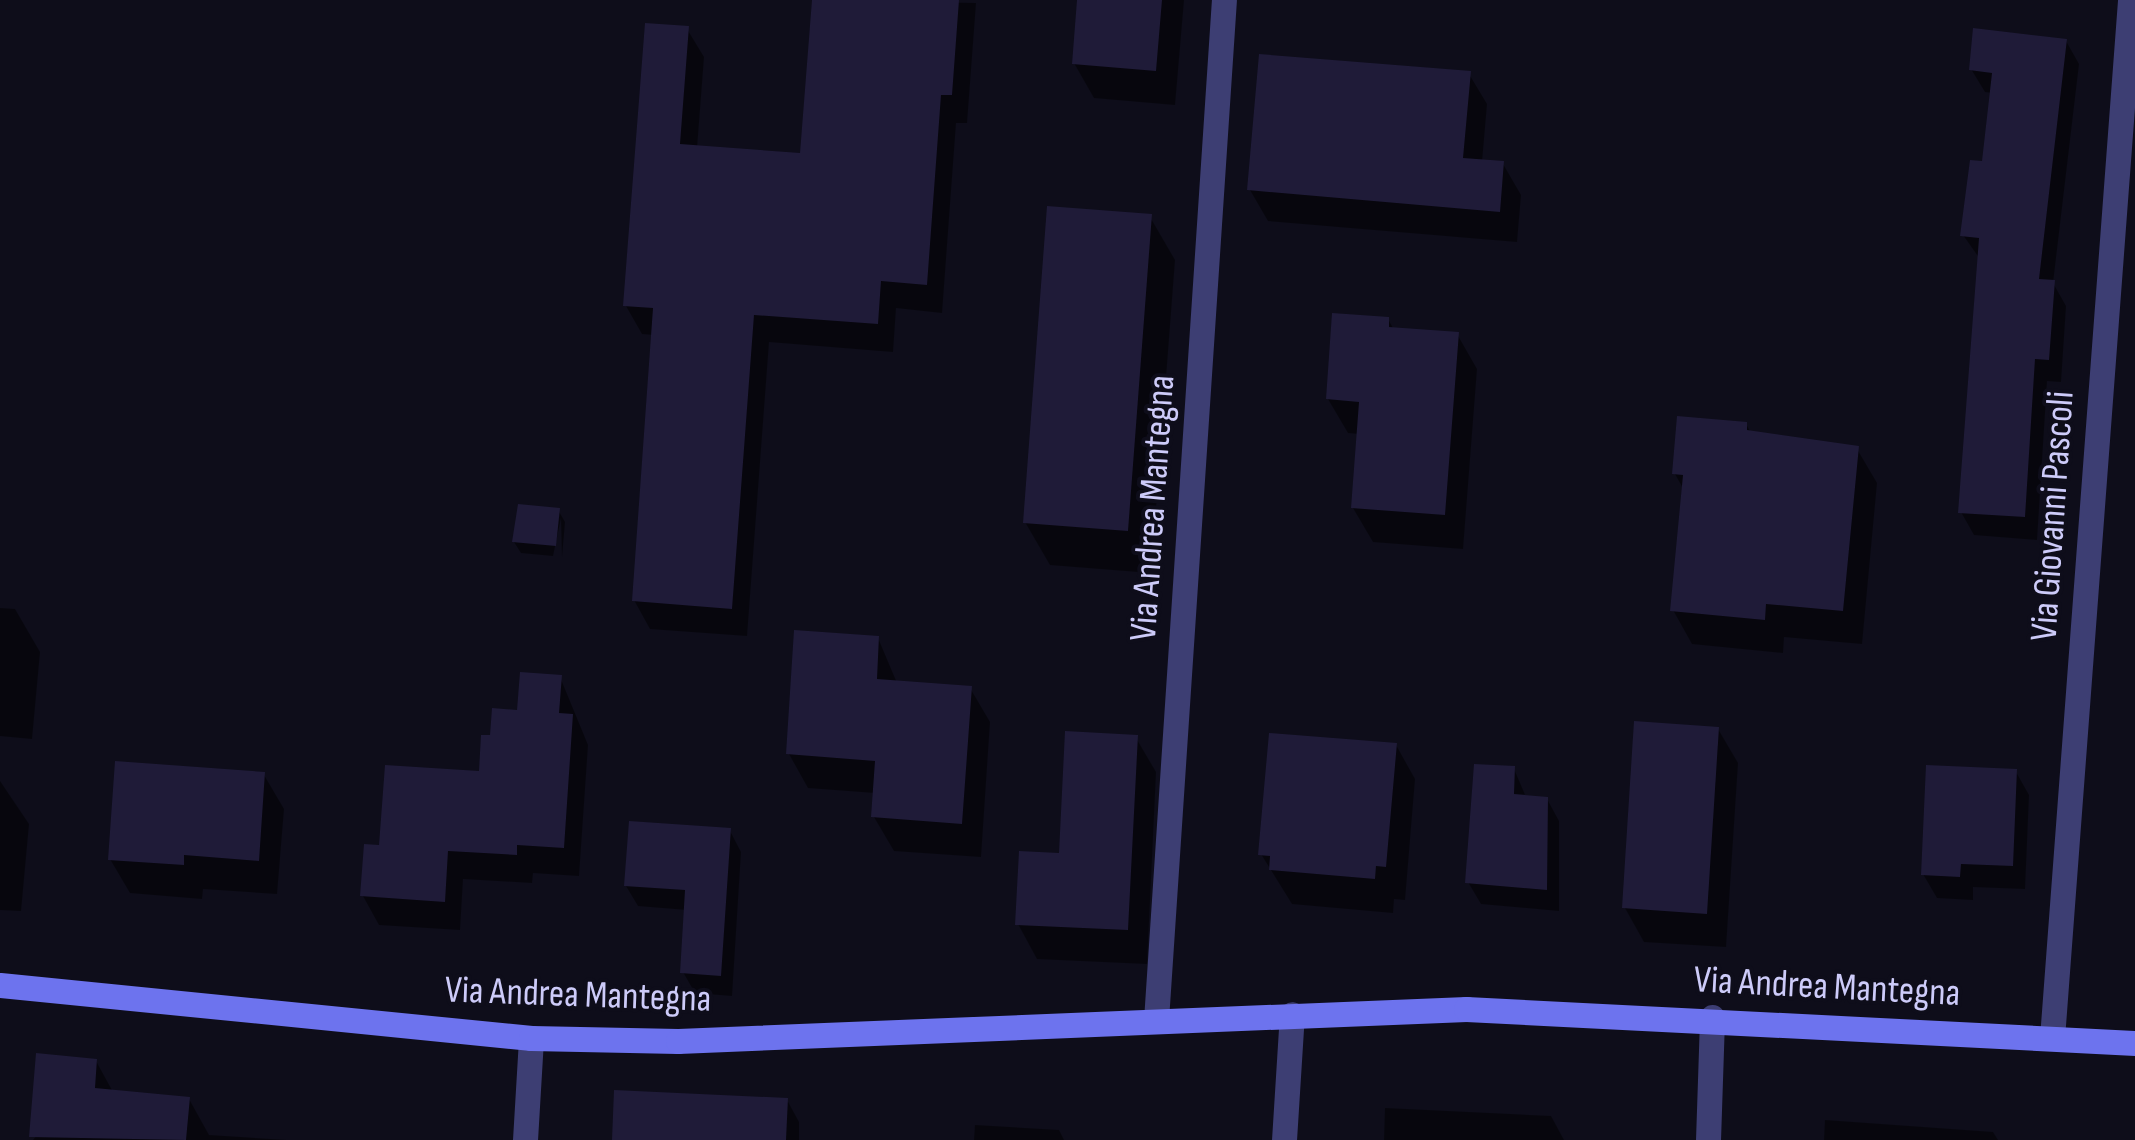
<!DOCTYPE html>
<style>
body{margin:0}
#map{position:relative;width:2135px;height:1140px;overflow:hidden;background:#0e0d1a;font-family:"Sofia Sans Condensed",sans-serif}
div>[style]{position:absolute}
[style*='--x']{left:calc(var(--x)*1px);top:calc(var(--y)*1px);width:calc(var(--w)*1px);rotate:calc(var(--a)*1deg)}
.shadow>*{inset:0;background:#0007}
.building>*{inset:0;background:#1f1b38}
.street>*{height:25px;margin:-12.5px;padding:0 12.5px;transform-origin:12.5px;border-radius:12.5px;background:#3d3e73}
.secondary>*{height:25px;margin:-12.5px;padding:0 12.5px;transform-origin:12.5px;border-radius:12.5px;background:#6d73ee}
span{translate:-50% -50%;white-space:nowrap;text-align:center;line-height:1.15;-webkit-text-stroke:8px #0e0d1a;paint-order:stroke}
.street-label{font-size:38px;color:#cdcbf9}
</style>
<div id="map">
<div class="shadow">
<i style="clip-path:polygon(814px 0,976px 3px,967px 123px,956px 123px,942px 313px,896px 308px,893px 352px,769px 342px,747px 636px,650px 629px,634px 600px,654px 335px,642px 334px,626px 306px,687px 29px,704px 57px,697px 148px,803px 155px)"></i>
<i style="clip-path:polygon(1080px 0,1184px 0,1175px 105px,1094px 98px,1074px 63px)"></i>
<i style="clip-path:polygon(2066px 41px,2079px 64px,2053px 283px,2066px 306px,2061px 382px,2047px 381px,2037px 540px,1974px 535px,1961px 512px,1980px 259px,1963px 235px,1985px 164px,1993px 93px,1985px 92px,1971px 69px)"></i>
<i style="clip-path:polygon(1469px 74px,1487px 104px,1482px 162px,1503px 164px,1521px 195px,1517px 242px,1268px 221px,1250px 190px)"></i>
<i style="clip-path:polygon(1150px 217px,1175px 260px,1151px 573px,1050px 565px,1025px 522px)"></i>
<i style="clip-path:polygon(1388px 319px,1394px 330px,1457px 334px,1477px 369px,1463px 549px,1373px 542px,1353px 508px,1359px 434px,1348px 433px,1328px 399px)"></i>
<i style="clip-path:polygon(1746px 424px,1751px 433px,1857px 449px,1877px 483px,1862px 644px,1784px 637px,1783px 653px,1692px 644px,1673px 610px,1684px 490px,1675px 474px)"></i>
<i style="clip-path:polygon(558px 510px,565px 522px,562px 557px,561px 518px,553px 556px,521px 553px,514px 542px)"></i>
<i style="clip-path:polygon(0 608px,15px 609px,40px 652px,32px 739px,0 736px)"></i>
<i style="clip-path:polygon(878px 638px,897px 683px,970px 688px,990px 722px,981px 857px,894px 851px,874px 817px,875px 793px,808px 788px,789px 754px)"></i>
<i style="clip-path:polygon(560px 677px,588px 745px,579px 876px,533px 873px,532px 883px,463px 879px,460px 930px,379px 925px,363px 896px,382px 847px,481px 774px,493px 738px)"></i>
<i style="clip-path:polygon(1718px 729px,1738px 763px,1726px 947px,1644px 942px,1625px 908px)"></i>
<i style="clip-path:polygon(1136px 738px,1156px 772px,1147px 964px,1037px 959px,1018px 924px)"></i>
<i style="clip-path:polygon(1396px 745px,1415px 779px,1405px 900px,1394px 899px,1393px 913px,1292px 904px,1261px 854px)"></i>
<i style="clip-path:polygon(1514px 769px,1526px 797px,1547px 799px,1559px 821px,1559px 911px,1481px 904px,1468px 882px)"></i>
<i style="clip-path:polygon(2016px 772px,2029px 795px,2025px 889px,1973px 887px,1973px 900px,1937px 898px,1923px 874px)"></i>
<i style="clip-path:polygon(264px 775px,284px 809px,277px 894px,203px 889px,202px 899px,130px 893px,110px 859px)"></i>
<i style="clip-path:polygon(0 781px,29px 824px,21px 911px,0 910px)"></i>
<i style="clip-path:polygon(730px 831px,741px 852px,732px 996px,695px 993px,683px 972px,687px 910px,638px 906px,626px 886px)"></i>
<i style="clip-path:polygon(96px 1061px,113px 1092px,189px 1099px,209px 1135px,287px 1140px,33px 1140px)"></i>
<i style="clip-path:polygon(787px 1100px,799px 1122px,799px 1140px,614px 1140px)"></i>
<i style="clip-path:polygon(1385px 1108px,1551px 1116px,1564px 1140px,1384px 1140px)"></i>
<i style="clip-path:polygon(1825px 1120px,1993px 1132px,1998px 1140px,1824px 1140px)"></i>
<i style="clip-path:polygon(975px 1125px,1059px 1130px,1064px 1140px,974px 1140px)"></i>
</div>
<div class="building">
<i style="clip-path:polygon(812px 0,959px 0,952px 95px,941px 95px,927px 285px,881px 281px,878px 324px,754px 315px,732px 609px,632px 601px,653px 308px,623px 306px,645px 23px,689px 26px,680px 144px,800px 153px)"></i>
<i style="clip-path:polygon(1077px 0,1162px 0,1156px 71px,1072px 64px)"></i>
<i style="clip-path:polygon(1973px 28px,2067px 39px,2039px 279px,2055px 280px,2049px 360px,2035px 359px,2025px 517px,1958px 513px,1979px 238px,1960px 236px,1970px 160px,1982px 161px,1992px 73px,1969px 70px)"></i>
<i style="clip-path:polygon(1259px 54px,1471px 71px,1463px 158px,1504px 161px,1500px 212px,1247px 190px)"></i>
<i style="clip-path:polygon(1047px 206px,1152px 214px,1128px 531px,1023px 523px)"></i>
<i style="clip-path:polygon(1332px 313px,1389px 317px,1389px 327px,1459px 332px,1445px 515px,1351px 508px,1359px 402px,1326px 399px)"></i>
<i style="clip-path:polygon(1677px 416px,1747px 422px,1747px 430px,1859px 446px,1843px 611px,1766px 604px,1765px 620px,1670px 611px,1683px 475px,1672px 474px)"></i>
<i style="clip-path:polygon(518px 504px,560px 508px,556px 546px,512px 542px)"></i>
<i style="clip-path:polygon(794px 630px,879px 636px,877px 679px,972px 686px,962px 824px,871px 817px,875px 761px,786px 754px)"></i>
<i style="clip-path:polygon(520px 672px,562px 675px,559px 713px,573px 714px,564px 848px,517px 845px,517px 855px,448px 851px,445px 902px,360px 896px,364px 844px,379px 845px,385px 765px,479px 771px,481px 735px,490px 735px,492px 708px,517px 710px)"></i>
<i style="clip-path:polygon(1634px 721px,1719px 727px,1707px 914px,1622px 908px)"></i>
<i style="clip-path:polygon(1065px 731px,1138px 735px,1128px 930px,1015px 925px,1019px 851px,1059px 853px)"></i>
<i style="clip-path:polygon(1269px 733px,1397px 743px,1386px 867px,1376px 866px,1375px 879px,1269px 870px,1270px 856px,1258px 855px)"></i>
<i style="clip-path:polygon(115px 761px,265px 772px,259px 861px,184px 855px,184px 865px,108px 860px)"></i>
<i style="clip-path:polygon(1474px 764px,1515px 766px,1514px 794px,1548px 797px,1547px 890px,1465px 883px)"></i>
<i style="clip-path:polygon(1926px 765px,2017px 769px,2013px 866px,1961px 864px,1960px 877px,1921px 875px)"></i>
<i style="clip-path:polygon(629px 821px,731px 828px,721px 976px,680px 973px,685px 890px,624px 886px)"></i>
<i style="clip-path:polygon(36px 1053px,97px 1059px,95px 1088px,190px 1097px,186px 1140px,29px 1137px)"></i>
<i style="clip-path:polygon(614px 1090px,788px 1098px,786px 1140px,612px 1140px)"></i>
</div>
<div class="street">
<i style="--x:1156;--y:1020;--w:1022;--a:-86.19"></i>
<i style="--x:2052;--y:1038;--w:1041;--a:-85.7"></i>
<i style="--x:525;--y:1140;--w:102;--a:-86.6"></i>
<i style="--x:1284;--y:1140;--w:126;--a:-86.4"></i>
<i style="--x:1708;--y:1140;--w:123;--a:-88.1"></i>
</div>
<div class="secondary">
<i style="--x:0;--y:985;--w:534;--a:5.7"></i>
<i style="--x:531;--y:1038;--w:147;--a:1.2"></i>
<i style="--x:678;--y:1041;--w:789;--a:-2.33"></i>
<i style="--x:1466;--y:1009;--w:670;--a:2.91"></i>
</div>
<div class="street-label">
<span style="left:1153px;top:508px;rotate:-86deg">Via Andrea Mantegna</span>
<span style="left:2053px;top:516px;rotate:-86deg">Via Giovanni Pascoli</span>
<span style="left:1827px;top:987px;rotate:3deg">Via Andrea Mantegna</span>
<span style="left:578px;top:995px;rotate:2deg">Via Andrea Mantegna</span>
</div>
</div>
